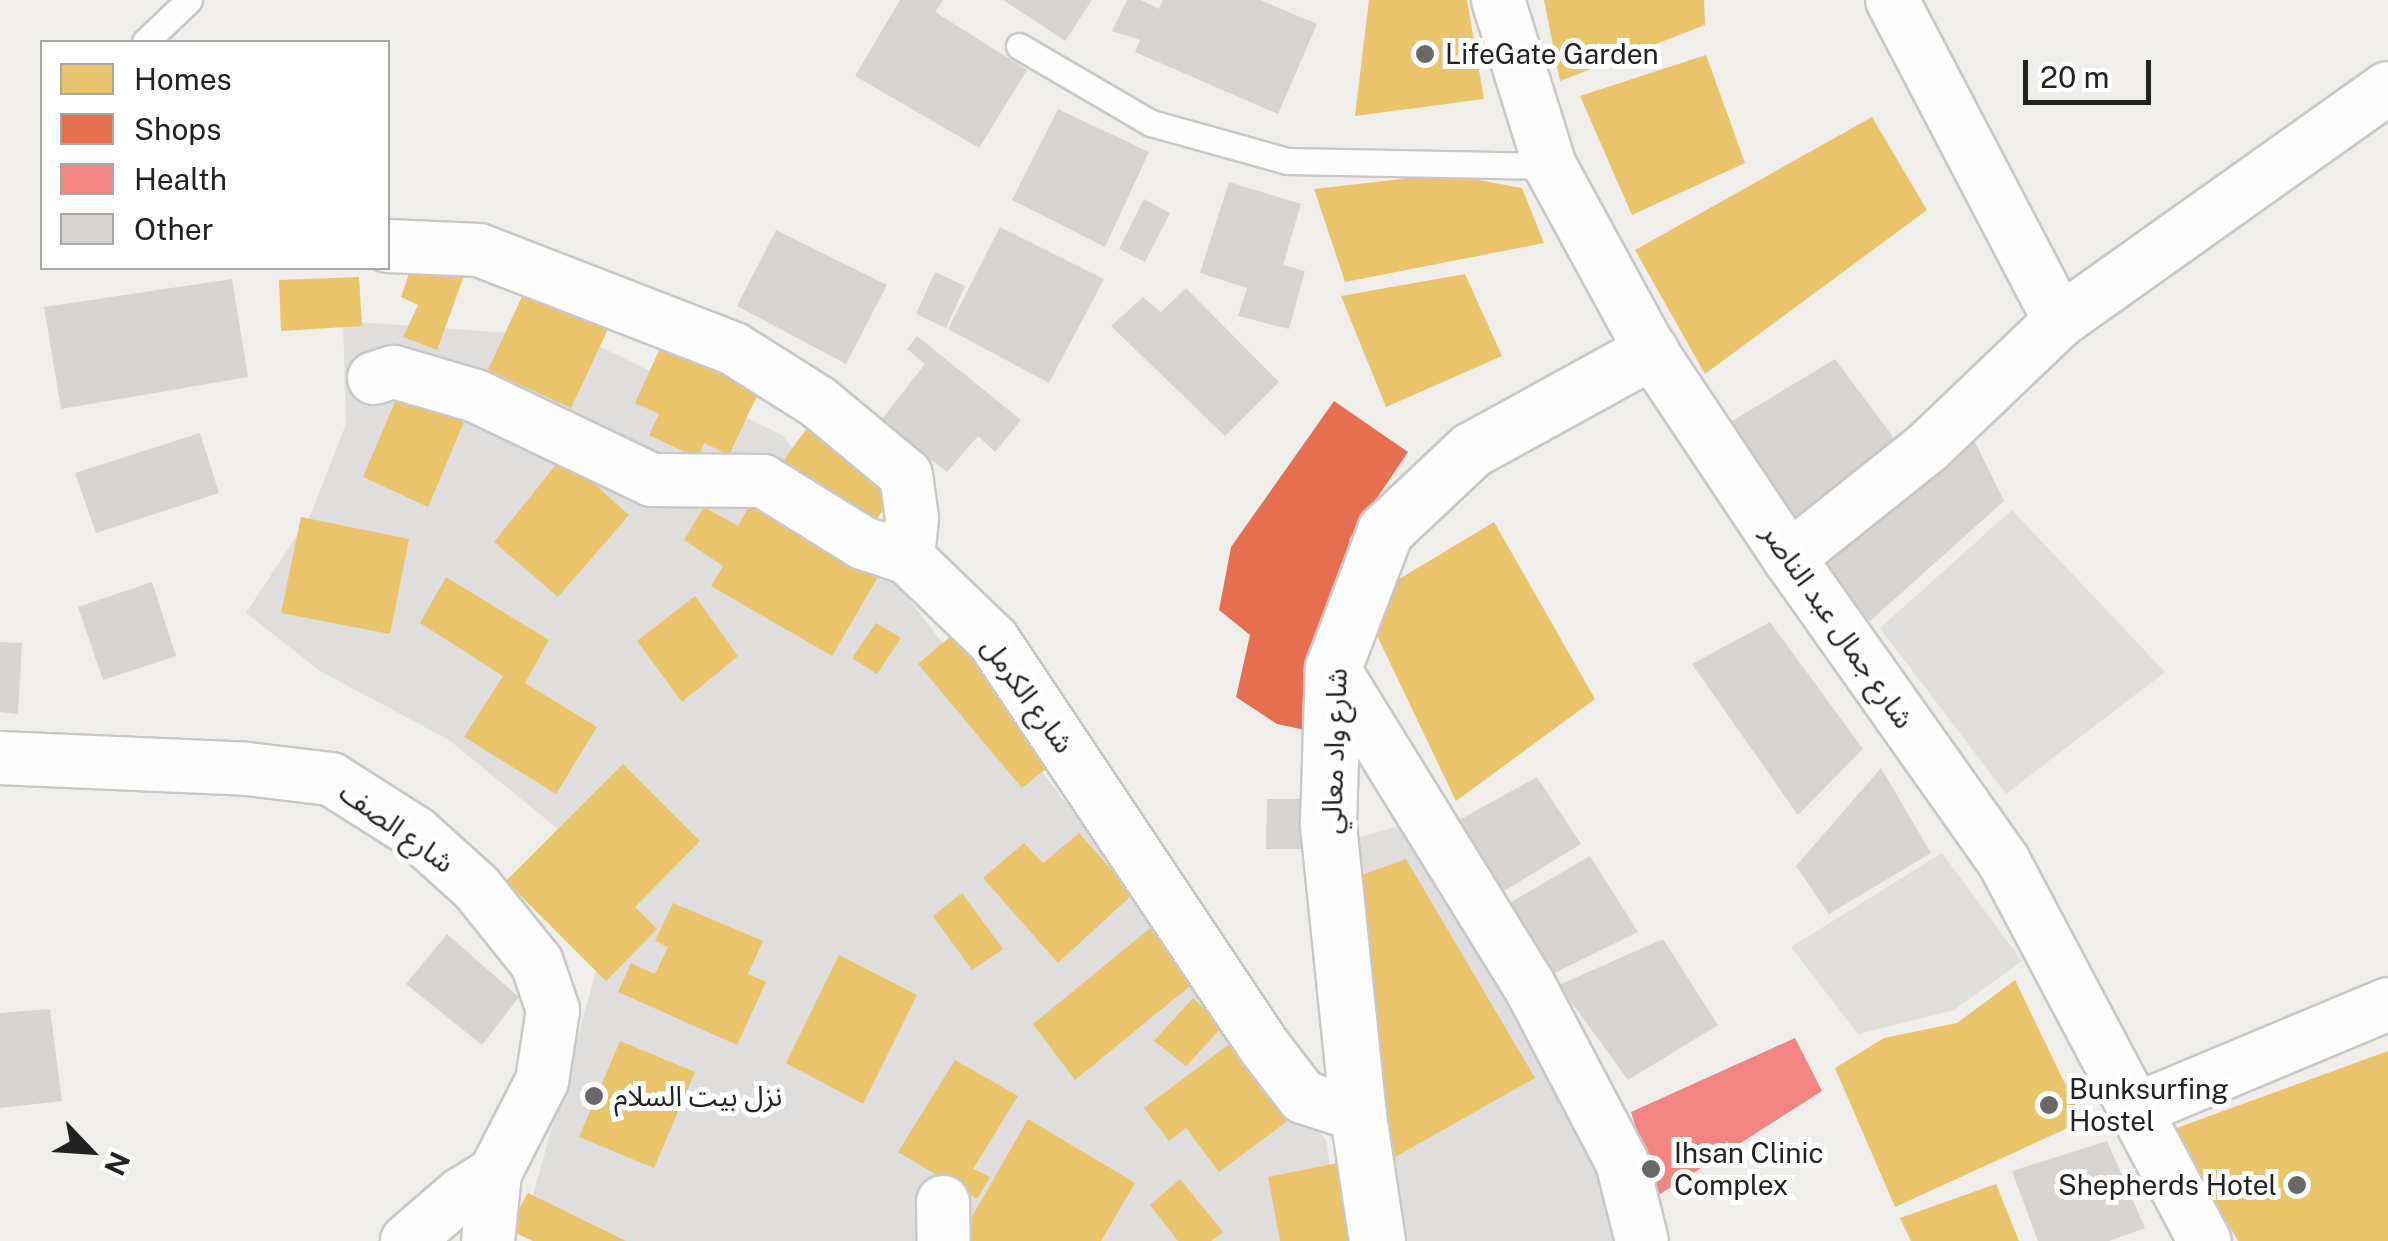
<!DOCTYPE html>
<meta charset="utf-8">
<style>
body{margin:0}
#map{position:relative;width:2388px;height:1241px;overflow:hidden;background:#f0eeeb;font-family:"Public Sans","Noto Sans Arabic",sans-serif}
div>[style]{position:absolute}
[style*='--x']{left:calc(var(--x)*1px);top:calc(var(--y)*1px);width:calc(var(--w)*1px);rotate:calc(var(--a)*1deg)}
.residential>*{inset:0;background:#dfdedc}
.parking>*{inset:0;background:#e0dfde}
.homes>*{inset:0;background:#e9c46a}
.shops>*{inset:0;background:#e76f51}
.health>*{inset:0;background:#f28482}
.building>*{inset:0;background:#d7d4d2}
.roads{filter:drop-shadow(2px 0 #c9c8c7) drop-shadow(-2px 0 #c9c8c7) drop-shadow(0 2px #c9c8c7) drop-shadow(0 -2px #c9c8c7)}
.service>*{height:25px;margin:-12.5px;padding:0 12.5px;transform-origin:12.5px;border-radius:12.5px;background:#fdfcfc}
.minor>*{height:52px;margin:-26px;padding:0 26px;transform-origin:26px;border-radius:26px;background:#fdfcfc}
.tertiary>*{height:55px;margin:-27.5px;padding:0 27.5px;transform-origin:27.5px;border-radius:27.5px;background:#fdfcfc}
.dots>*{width:28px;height:28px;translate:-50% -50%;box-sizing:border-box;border:5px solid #fff;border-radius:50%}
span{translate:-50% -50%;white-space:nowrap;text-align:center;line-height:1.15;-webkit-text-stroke:10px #fff;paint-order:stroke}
.poi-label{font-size:28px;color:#222}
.left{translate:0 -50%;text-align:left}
.right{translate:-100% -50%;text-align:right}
.street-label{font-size:28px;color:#222}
.legend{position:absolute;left:40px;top:40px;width:350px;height:230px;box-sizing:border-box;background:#fff;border:2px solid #a7a7a7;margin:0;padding:12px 18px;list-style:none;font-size:30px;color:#222}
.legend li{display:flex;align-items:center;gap:20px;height:50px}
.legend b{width:50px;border:2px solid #a7a7a7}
.north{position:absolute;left:40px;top:1101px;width:100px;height:100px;-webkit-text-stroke:8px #fff;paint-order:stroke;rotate:115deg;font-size:28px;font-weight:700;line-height:40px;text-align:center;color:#222}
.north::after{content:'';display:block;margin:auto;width:35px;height:45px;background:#222;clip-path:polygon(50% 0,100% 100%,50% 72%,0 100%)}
.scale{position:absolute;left:2023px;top:60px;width:128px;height:45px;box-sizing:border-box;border:5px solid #222;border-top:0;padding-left:12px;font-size:30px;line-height:35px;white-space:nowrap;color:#222;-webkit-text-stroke:8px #fff;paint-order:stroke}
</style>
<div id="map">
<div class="residential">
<i style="clip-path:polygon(343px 321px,582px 338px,782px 435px,1326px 1140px,1341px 1241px,547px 1241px,525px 1223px,615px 904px,570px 839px,449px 740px,320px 671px,246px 613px,311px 514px,346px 424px)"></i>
<i style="clip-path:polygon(1413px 822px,1601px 1166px,1618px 1241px,1399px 1241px,1321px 848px)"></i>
</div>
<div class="parking">
<i style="clip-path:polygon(2012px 510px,2165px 672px,2006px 794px,1880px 628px)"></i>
<i style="clip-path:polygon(1942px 853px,2022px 961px,1954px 1010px,1858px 1034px,1791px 947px)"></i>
</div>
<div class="homes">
<i style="clip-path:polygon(1369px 0,1467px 0,1484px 99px,1355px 116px)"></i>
<i style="clip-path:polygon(1544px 0,1704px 0,1705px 25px,1560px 81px)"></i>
<i style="clip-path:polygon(1706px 55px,1745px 163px,1632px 215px,1580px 96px)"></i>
<i style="clip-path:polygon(1872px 117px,1927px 210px,1705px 374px,1635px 250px)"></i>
<i style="clip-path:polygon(1446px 174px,1522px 188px,1544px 243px,1345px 282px,1314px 189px)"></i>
<i style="clip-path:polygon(415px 256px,464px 276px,437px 350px,403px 337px,418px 305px,401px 297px)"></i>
<i style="clip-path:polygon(1465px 274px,1502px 356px,1386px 407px,1341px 296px)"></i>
<i style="clip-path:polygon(359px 277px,362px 326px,281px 331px,279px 280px)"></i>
<i style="clip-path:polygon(525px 290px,608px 329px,571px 408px,488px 370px)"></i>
<i style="clip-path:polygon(666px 335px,764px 381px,729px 455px,704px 443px,697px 458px,649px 435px,659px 414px,635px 403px)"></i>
<i style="clip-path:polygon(400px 390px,466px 417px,428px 507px,363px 477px)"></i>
<i style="clip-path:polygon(810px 424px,900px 486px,872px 526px,781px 464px)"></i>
<i style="clip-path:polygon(563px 456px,629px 515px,558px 597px,494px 542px)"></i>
<i style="clip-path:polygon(757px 492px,885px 565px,832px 656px,711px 586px,723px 566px,684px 540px,704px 507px,738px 526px)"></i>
<i style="clip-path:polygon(301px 517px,409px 539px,390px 634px,281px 613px)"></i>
<i style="clip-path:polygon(1494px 522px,1595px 699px,1456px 801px,1361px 602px)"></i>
<i style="clip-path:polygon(446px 577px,549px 640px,525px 683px,597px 727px,556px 794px,464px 737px,503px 676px,420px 623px)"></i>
<i style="clip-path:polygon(695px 596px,738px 656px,682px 702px,637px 641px)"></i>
<i style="clip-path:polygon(876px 623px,901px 638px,877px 674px,852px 658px)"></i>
<i style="clip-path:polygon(959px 629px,1062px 756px,1022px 788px,918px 664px)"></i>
<i style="clip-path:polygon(623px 764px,700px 841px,635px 907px,657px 929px,606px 981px,506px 881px)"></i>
<i style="clip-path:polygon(1079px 833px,1133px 894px,1058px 963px,983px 878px,1024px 843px,1043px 863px)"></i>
<i style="clip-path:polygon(1406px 859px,1535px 1078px,1395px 1157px,1348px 880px)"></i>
<i style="clip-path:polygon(962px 893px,1003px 949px,972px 970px,933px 916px)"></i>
<i style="clip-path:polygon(673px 903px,763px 941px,748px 974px,766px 982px,737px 1045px,618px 992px,631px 963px,655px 974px,668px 947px,655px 941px)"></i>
<i style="clip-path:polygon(1154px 925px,1196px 981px,1075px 1080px,1033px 1024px)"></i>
<i style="clip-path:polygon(839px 955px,917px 995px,863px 1104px,786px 1063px)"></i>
<i style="clip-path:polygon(2015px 980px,2083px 1121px,1895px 1207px,1835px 1068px,1884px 1038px,1957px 1023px)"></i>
<i style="clip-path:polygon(1193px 998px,1223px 1026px,1186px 1066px,1154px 1041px)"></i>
<i style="clip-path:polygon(1244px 1033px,1302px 1110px,1219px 1172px,1186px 1128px,1169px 1141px,1144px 1108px)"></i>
<i style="clip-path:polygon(620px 1041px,695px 1072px,654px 1168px,579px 1137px)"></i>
<i style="clip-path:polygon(2388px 1051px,2388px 1241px,2238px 1241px,2174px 1129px)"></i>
<i style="clip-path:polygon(955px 1060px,1018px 1096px,973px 1169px,990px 1177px,977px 1199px,898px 1152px)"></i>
<i style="clip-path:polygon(1028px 1119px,1135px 1183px,1101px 1241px,958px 1241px)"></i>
<i style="clip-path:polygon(1343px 1162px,1359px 1241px,1280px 1241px,1268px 1177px)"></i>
<i style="clip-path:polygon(1180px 1179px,1223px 1232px,1211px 1241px,1178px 1241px,1150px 1205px)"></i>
<i style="clip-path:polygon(1996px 1184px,2019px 1241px,1911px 1241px,1900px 1218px)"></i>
<i style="clip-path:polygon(528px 1193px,626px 1241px,533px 1241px,507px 1229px)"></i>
</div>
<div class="shops">
<i style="clip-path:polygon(1334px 401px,1408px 452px,1350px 538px,1310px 731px,1277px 724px,1236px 697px,1250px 635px,1219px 610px,1231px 547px)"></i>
</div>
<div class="health">
<i style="clip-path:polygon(1795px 1038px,1822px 1091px,1657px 1196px,1631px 1112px)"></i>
</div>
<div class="building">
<i style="clip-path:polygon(900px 0,943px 0,935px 12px,1027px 70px,979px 148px,855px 76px)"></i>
<i style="clip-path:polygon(1003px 0,1092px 0,1065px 41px)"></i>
<i style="clip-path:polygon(1127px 0,1141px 0,1159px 9px,1163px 0,1260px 0,1317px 24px,1278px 114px,1135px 52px,1140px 40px,1112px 31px)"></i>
<i style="clip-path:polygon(1058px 109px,1149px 152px,1105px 247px,1012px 200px)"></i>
<i style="clip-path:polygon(1229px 182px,1301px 204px,1283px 265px,1305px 271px,1289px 329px,1238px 316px,1247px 288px,1200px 273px)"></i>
<i style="clip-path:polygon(1144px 199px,1170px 213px,1145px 262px,1119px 249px)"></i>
<i style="clip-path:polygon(1000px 227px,1104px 279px,1049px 383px,948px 329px)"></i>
<i style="clip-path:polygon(776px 230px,887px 285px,846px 364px,737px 306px)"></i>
<i style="clip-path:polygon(935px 272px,965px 286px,946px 328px,916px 314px)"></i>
<i style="clip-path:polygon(232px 279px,248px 377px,61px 409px,44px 307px)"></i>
<i style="clip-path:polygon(1186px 288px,1279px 382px,1225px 436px,1111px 326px,1143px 297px,1161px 312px)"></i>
<i style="clip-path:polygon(917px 336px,1021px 420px,995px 452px,978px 436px,947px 472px,881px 420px,925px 364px,907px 349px)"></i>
<i style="clip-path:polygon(1835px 359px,1900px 446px,1797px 525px,1729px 423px)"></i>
<i style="clip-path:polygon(200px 433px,219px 493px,96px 533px,75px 473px)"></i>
<i style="clip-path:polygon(1973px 438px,2004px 501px,1870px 621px,1813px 563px)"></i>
<i style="clip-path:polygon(152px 582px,176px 656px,103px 680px,78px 607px)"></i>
<i style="clip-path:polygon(1770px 622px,1863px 749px,1798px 815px,1692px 664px)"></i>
<i style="clip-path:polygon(0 642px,22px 643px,18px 714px,0 712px)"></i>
<i style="clip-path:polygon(1881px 768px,1931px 853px,1829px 914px,1796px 866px)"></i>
<i style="clip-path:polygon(1537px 777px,1581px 844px,1496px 896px,1452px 824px)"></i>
<i style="clip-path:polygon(1267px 799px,1306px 799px,1305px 849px,1266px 849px)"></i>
<i style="clip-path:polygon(1590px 856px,1638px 932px,1542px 979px,1501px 908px)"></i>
<i style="clip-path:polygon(447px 934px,519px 997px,482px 1045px,406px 984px)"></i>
<i style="clip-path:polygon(1663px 939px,1718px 1025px,1628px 1080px,1559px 985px)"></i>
<i style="clip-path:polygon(50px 1009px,62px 1101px,0 1108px,0 1013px)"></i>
<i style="clip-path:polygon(2107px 1141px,2145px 1228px,2109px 1241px,2038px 1241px,2012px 1171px)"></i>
</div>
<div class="roads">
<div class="service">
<i style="--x:145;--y:42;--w:61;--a:-43.7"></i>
<i style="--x:1019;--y:46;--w:153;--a:30.3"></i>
<i style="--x:1151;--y:123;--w:141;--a:15.6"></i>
<i style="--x:1287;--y:161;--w:263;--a:1.1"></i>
</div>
<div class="minor">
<i style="--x:1498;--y:0;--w:174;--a:72.6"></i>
<i style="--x:1550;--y:166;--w:211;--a:61.4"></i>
<i style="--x:1651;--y:351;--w:249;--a:56.3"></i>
<i style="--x:1789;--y:558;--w:372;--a:54.7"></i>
<i style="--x:2004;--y:862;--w:429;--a:62.1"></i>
<i style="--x:1892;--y:0;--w:362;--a:62.4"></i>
<i style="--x:388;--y:246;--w:91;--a:2.5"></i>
<i style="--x:479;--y:250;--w:274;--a:21.2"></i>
<i style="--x:734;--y:349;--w:99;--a:32.2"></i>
<i style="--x:818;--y:402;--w:114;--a:39.7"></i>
<i style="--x:906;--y:475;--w:43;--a:82.1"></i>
<i style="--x:912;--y:518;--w:40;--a:95.7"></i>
<i style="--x:908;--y:558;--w:118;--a:44"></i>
<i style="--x:993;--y:640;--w:487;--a:56.3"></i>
<i style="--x:1263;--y:1045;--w:66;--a:52.4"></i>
<i style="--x:1303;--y:1097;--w:58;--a:18.1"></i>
<i style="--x:374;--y:378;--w:21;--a:-17"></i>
<i style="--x:394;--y:372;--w:85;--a:16.3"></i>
<i style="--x:476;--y:396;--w:195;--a:25.5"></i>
<i style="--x:652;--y:480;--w:111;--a:0.5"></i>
<i style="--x:763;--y:481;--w:118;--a:31.8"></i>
<i style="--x:863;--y:543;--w:47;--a:18.4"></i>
<i style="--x:1789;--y:558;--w:176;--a:-38.6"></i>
<i style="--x:1927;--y:448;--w:184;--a:-43.7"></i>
<i style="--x:2060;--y:321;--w:402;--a:-35.4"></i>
<i style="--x:1333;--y:668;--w:373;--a:58.3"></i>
<i style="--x:1529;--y:985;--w:200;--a:62.3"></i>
<i style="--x:1622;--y:1162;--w:81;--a:75.8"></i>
<i style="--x:0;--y:758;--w:247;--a:2.5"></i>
<i style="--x:247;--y:769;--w:85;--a:6.8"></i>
<i style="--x:331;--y:779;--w:101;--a:32.4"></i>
<i style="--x:416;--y:833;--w:81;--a:42"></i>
<i style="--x:476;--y:887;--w:97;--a:51.2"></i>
<i style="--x:537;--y:963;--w:50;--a:71.2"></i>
<i style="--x:553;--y:1010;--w:72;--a:98.8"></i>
<i style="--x:542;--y:1081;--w:103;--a:117.1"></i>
<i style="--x:495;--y:1173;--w:40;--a:148"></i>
<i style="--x:461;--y:1194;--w:72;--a:139"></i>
<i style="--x:2135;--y:1110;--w:274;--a:-22.7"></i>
<i style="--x:943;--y:1202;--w:39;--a:89"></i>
<i style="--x:488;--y:1241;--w:68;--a:-84.1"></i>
</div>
<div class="tertiary">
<i style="--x:1377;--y:1241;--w:127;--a:-98.6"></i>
<i style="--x:1358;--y:1115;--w:294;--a:-95.9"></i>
<i style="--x:1328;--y:823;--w:155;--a:-88.2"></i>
<i style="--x:1333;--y:668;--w:147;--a:-69.2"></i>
<i style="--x:1385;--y:531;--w:118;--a:-43.3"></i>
<i style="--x:1471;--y:450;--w:205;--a:-28.8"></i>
</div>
</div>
<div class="dots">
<i style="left:1425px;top:54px;background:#6a6968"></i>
<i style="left:594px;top:1096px;background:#6a6968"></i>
<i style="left:2049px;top:1105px;background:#6a6968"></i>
<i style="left:1651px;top:1169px;background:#6a6968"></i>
<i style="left:2297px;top:1185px;background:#6a6968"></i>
</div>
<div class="poi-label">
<span class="left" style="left:1445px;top:54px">LifeGate Garden</span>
<span class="left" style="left:2069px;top:1105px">Bunksurfing<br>Hostel</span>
<span class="left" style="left:614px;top:1096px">نزل بيت السلام</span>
<span class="left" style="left:1674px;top:1169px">Ihsan Clinic<br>Complex</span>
<span class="right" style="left:2277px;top:1185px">Shepherds Hotel</span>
</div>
<div class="street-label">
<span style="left:1838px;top:626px;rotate:55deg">شارع جمال عبد الناصر</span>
<span style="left:1028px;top:695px;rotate:54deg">شارع الكرمل</span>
<span style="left:1334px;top:751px;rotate:-88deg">شارع واد معالي</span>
<span style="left:397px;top:827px;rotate:36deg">شارع الصف</span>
</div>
<ul class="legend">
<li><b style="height:28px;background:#e9c46a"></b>Homes</li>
<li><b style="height:28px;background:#e76f51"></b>Shops</li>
<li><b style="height:28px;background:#f28482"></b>Health</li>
<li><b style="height:28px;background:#d7d4d2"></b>Other</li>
</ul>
<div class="north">N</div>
<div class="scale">20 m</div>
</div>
